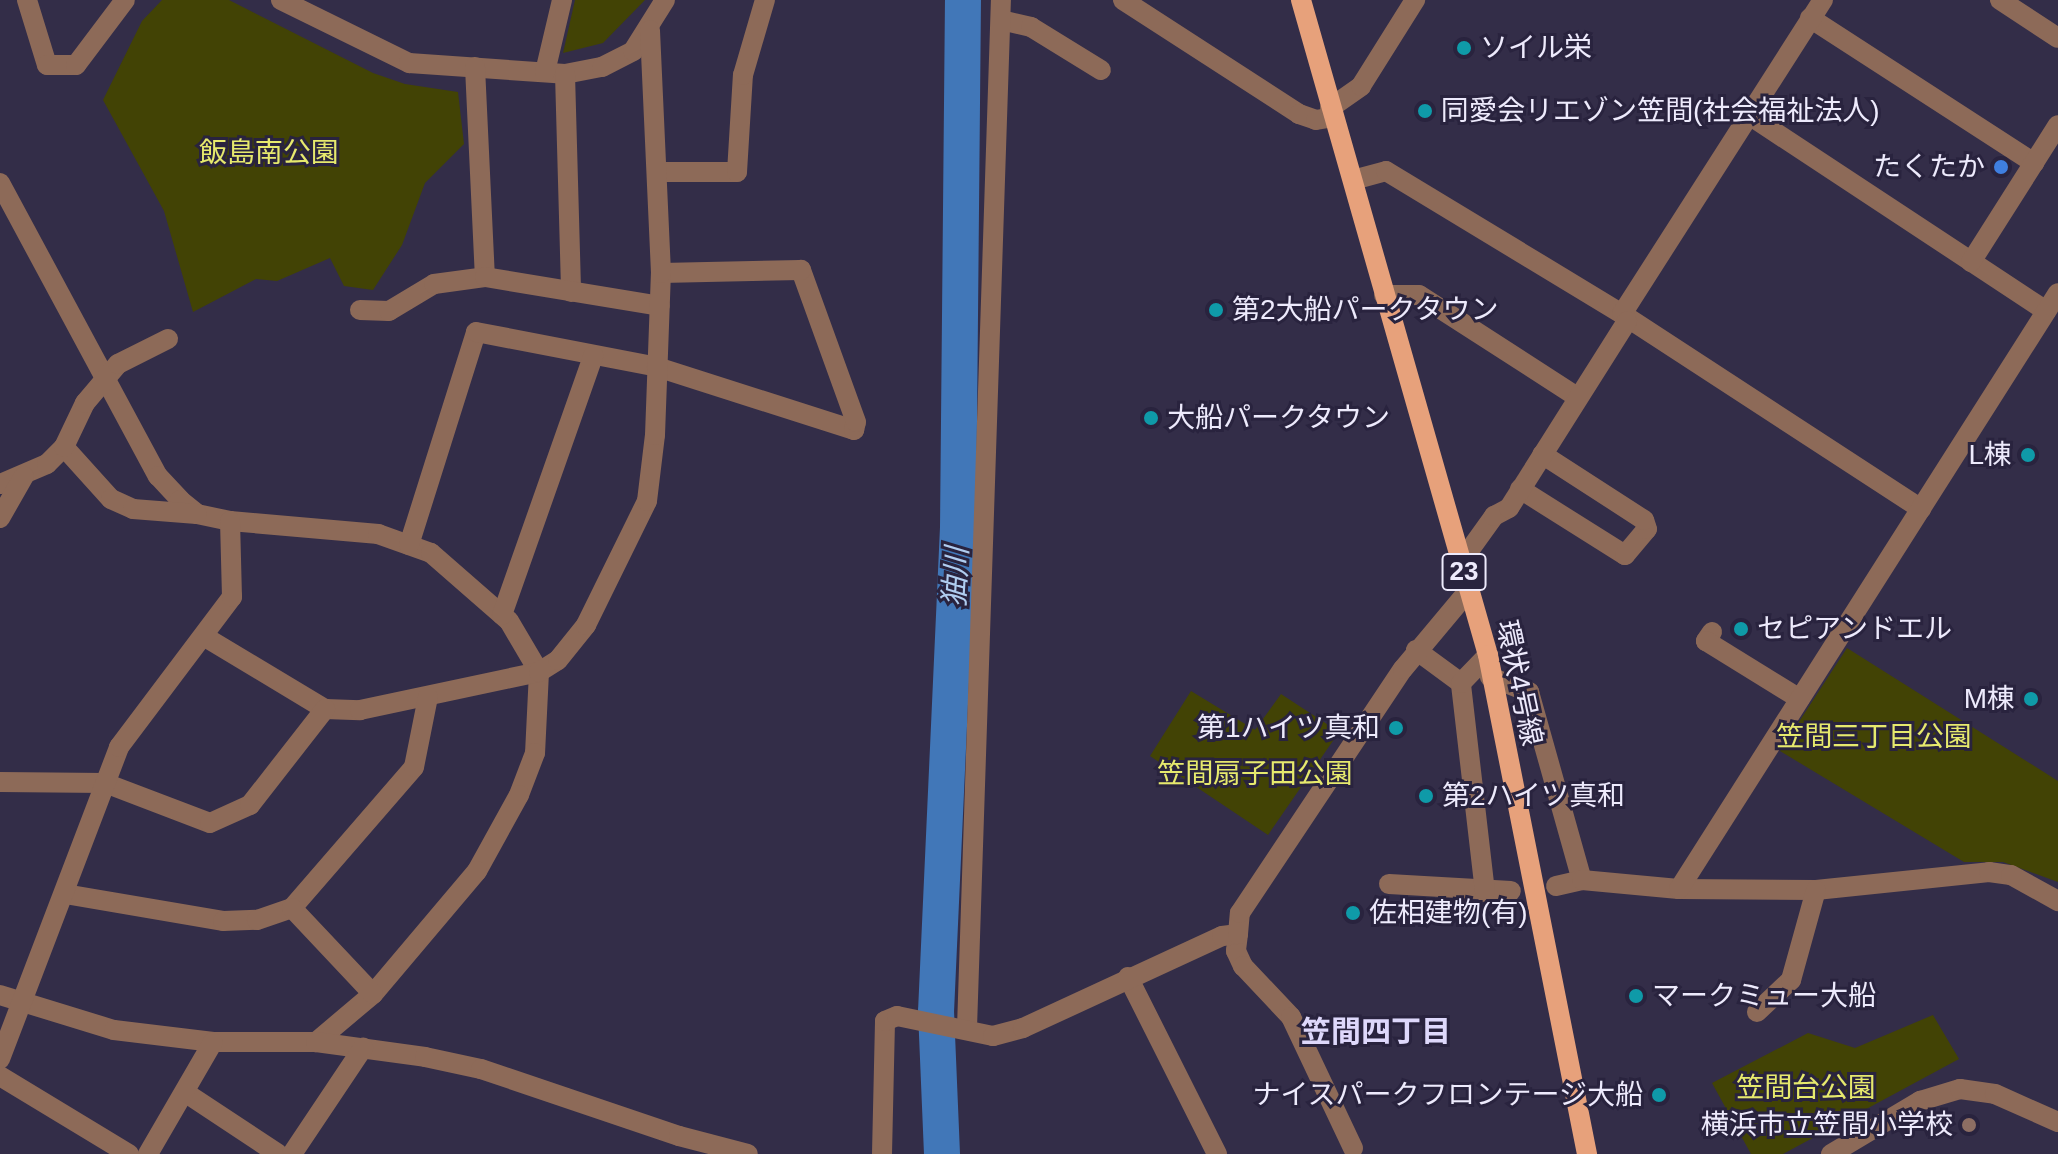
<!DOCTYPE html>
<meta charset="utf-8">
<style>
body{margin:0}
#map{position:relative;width:2058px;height:1154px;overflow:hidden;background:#332d48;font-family:Helvetica,"Noto Sans JP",sans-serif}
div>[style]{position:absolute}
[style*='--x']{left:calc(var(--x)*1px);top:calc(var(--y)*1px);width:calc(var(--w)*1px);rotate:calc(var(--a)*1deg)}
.green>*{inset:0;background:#424305}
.river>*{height:36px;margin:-18px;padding:0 18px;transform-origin:18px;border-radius:18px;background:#4177b8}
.minor>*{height:20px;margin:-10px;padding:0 10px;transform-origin:10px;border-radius:10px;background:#8d6a58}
.major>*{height:20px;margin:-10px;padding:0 10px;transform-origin:10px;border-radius:10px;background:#e7a17b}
.dots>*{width:22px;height:22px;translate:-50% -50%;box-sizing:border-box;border:4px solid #29233e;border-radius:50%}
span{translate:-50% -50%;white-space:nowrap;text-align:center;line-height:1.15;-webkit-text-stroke:6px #29233e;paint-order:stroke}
.shield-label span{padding:2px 6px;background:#29233e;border:2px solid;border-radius:6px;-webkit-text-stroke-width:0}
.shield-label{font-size:26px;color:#edeafc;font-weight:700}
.poi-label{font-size:28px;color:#edeafc}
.left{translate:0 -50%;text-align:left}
.right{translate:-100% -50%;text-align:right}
.park-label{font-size:28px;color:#e6e96d}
.street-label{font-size:28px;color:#edeafc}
.water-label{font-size:30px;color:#afccef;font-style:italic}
.neighbourhood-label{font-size:30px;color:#ded8fb;font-weight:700}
</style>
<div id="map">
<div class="green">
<i style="clip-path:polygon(162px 0,229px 0,373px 73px,405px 84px,458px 92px,464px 144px,425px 183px,402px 245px,373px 290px,344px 286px,330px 258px,277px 281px,256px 279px,193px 312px,164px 211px,103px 100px,142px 21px)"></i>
<i style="clip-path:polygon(575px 0,645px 0,603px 43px,563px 53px)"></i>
<i style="clip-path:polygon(1847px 648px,2058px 781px,2058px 882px,2003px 862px,1964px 862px,1780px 751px)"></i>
<i style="clip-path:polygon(1191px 691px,1255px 730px,1281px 694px,1339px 732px,1268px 835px,1150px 756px)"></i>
<i style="clip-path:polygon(1933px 1015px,1959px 1059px,1783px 1154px,1751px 1154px,1712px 1083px,1808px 1033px,1855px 1048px)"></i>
</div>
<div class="river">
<i style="--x:942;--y:1154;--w:142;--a:-92.4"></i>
<i style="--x:936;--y:1012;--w:484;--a:-87.4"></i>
<i style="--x:958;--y:528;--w:528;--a:-89.46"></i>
</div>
<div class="minor">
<i style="--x:27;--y:0;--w:68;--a:72.9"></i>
<i style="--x:47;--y:65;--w:29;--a:0"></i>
<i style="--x:76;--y:65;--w:81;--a:-53"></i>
<i style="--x:281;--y:0;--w:143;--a:26.2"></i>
<i style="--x:409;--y:63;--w:156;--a:4"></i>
<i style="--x:565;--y:74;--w:38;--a:-11"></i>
<i style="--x:602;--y:67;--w:35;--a:-27"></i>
<i style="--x:633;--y:51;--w:60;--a:-57.9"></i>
<i style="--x:1123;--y:0;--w:210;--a:32.9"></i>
<i style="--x:1299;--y:114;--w:18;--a:19"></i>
<i style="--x:1316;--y:120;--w:17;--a:-10"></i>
<i style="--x:2000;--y:0;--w:69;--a:33.2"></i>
<i style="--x:1810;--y:18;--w:267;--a:32.9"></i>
<i style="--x:1001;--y:20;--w:31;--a:13"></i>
<i style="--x:1031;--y:27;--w:82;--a:31.6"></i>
<i style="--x:475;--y:67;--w:210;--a:87.3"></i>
<i style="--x:545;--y:72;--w:74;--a:-76.7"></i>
<i style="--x:565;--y:74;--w:218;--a:88.4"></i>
<i style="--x:1330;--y:108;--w:38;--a:-35"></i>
<i style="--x:1361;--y:86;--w:102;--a:-57.9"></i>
<i style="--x:1749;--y:115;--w:356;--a:33.4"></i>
<i style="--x:659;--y:172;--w:78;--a:0"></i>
<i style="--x:737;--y:172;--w:97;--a:-86.5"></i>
<i style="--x:743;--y:75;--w:78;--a:-73.7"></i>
<i style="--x:1353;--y:180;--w:34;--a:-15"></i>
<i style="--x:1386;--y:171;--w:276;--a:31.2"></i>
<i style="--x:1622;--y:314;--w:357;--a:33.1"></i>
<i style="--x:0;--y:183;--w:333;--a:61.7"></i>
<i style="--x:158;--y:476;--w:33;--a:47"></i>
<i style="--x:180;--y:500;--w:22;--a:39"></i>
<i style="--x:197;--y:514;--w:34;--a:12"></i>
<i style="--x:230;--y:521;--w:149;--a:5"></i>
<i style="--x:378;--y:534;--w:56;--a:19.7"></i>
<i style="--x:431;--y:553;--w:103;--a:41.1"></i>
<i style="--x:509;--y:621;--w:59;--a:59.5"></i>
<i style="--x:539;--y:672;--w:81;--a:92.8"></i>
<i style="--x:535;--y:753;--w:45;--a:110.9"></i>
<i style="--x:519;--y:795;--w:87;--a:118.9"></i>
<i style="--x:477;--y:871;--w:161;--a:130.2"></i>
<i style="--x:373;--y:994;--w:75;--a:139.9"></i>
<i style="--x:1971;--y:262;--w:162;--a:-57.6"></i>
<i style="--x:1384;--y:295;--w:35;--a:0"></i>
<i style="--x:1419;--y:295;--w:187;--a:32.8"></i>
<i style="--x:360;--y:310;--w:29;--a:2"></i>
<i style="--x:389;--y:311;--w:52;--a:-31"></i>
<i style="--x:434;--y:284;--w:51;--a:-7.8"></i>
<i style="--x:485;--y:277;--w:177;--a:9.4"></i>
<i style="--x:1622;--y:314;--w:373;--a:-57.4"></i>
<i style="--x:64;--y:447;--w:70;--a:47.9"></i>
<i style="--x:111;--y:499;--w:24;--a:24"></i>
<i style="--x:133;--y:509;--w:64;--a:4.5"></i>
<i style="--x:0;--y:484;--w:51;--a:-23.1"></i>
<i style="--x:47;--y:464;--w:24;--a:-45"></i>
<i style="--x:64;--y:447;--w:49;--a:-64.5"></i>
<i style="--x:85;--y:403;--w:51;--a:-49.8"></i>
<i style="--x:118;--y:364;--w:56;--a:-26.6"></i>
<i style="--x:1520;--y:489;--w:124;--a:32.2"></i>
<i style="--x:1625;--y:555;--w:34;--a:-50"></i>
<i style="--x:1647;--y:529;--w:9;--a:-108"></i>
<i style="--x:1644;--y:520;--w:121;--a:-147.1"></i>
<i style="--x:0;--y:518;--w:48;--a:-60.3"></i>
<i style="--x:409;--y:545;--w:223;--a:-72.5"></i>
<i style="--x:476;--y:332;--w:184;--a:10.9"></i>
<i style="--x:657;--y:367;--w:207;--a:17.7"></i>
<i style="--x:854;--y:430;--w:8;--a:-76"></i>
<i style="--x:856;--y:422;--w:162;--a:-109.9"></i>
<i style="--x:801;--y:270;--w:140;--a:178.8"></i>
<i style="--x:1461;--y:562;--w:57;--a:-54.3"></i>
<i style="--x:1494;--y:516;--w:17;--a:-28"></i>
<i style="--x:1509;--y:508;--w:221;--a:-57.7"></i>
<i style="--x:502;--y:615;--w:275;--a:-70.6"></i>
<i style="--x:1712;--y:632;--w:11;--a:124"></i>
<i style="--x:1706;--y:641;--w:110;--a:31.7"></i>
<i style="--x:205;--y:637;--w:140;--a:31"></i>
<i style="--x:325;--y:709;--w:35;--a:2"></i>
<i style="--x:360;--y:710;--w:183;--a:-12"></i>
<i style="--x:539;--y:672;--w:22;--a:-32"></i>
<i style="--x:558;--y:660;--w:45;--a:-51.3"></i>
<i style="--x:586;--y:625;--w:138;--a:-63.8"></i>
<i style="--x:647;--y:501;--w:66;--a:-83.1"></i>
<i style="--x:655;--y:435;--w:162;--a:-87.9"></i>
<i style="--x:661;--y:273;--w:243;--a:-92.6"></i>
<i style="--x:1416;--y:650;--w:56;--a:36.3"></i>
<i style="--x:1490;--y:677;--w:42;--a:21"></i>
<i style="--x:1529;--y:692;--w:195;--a:74.3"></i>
<i style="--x:0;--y:782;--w:105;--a:0.5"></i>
<i style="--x:105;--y:783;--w:112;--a:20.9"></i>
<i style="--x:210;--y:823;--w:44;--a:-24.2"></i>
<i style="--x:250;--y:805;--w:122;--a:-52"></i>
<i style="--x:1389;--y:884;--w:122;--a:3.3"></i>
<i style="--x:1556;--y:886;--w:27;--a:-13"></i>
<i style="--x:1582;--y:880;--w:97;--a:5.3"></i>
<i style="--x:1679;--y:889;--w:137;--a:0.4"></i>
<i style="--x:1816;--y:890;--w:174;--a:-5.9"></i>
<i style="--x:1989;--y:872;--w:22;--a:8"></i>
<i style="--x:2011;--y:875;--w:54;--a:29"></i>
<i style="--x:1679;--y:889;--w:706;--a:-57.55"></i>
<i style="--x:1485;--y:892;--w:210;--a:-96.6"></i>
<i style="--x:1461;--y:683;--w:39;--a:-46"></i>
<i style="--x:65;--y:894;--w:160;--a:9.7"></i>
<i style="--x:223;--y:921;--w:34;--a:-2"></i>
<i style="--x:257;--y:920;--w:37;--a:-19"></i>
<i style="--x:292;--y:908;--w:186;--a:-49.1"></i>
<i style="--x:414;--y:767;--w:71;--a:-78.7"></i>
<i style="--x:292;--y:908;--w:118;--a:46.7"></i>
<i style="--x:1238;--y:934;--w:17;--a:97"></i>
<i style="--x:1236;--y:951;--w:17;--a:65"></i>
<i style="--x:1243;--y:966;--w:70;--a:46.7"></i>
<i style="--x:1291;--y:1017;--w:145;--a:64.7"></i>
<i style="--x:1128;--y:977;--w:198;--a:63.3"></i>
<i style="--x:0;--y:995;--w:119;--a:17.1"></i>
<i style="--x:114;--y:1030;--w:100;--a:6.9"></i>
<i style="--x:213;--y:1042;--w:103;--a:0"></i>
<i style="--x:316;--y:1042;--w:110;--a:7.8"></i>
<i style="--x:425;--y:1057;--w:57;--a:12.1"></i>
<i style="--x:481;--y:1069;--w:209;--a:18.7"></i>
<i style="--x:679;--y:1136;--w:71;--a:14.6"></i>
<i style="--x:1757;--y:1012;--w:47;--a:-43.3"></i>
<i style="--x:1791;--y:980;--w:93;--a:-74.5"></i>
<i style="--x:967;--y:1028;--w:1029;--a:-88.11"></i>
<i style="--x:0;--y:1059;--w:334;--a:-69.1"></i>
<i style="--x:119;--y:747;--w:188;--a:-53"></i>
<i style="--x:232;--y:597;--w:76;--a:-91.5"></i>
<i style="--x:0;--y:1076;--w:151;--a:31.2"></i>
<i style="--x:186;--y:1093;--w:110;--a:33.5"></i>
<i style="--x:148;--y:1154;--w:129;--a:-59.9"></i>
<i style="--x:292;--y:1154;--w:128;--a:-56.2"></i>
<i style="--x:882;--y:1154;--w:133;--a:-88.7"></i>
<i style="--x:885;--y:1021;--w:13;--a:-23"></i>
<i style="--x:897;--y:1016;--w:98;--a:11.8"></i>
<i style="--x:993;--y:1036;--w:31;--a:-15"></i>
<i style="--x:1023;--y:1028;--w:219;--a:-24.8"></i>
<i style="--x:1222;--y:936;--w:16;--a:-7"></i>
<i style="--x:1238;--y:934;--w:21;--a:-85"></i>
<i style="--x:1240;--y:913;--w:293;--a:-56.3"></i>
<i style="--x:1403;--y:669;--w:103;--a:-50.1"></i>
<i style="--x:1831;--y:1154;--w:104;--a:-30.8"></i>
<i style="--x:1920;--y:1101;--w:42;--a:-16.7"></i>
<i style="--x:1960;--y:1089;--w:35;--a:8"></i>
<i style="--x:1995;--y:1094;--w:69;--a:24"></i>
</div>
<div class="major">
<i style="--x:1301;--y:0;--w:681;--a:74.07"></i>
<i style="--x:1488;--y:655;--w:509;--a:78.78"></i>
</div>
<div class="dots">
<i style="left:1464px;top:48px;background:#0f9aa8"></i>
<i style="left:1425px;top:111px;background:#0f9aa8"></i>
<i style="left:2001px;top:167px;background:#3f7fe0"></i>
<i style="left:1216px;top:310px;background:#0f9aa8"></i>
<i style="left:1151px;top:418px;background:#0f9aa8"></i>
<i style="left:2028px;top:455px;background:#0f9aa8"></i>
<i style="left:1741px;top:629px;background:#0f9aa8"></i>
<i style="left:2031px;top:699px;background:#0f9aa8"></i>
<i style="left:1396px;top:728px;background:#0f9aa8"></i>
<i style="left:1426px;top:796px;background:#0f9aa8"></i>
<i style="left:1353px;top:913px;background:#0f9aa8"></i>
<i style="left:1636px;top:996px;background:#0f9aa8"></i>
<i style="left:1659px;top:1095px;background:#0f9aa8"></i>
<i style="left:1969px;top:1125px;background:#8d6e63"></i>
</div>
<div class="shield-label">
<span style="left:1464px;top:572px">23</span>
</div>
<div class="poi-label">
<span class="left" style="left:1480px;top:48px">ソイル栄</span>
<span class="left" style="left:1441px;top:111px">同愛会リエゾン笠間(社会福祉法人)</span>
<span class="right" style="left:1985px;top:167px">たくたか</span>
<span class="left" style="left:1232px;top:310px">第2大船パークタウン</span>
<span class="left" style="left:1167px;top:418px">大船パークタウン</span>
<span class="right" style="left:2012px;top:455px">L棟</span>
<span class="left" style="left:1757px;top:629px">セピアンドエル</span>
<span class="right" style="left:2015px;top:699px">M棟</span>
<span class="right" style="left:1380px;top:728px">第1ハイツ真和</span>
<span class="left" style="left:1442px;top:796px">第2ハイツ真和</span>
<span class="left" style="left:1369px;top:913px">佐相建物(有)</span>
<span class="left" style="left:1652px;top:996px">マークミュー大船</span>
<span class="right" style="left:1643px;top:1095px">ナイスパークフロンテージ大船</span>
<span class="right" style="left:1953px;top:1125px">横浜市立笠間小学校</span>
</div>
<div class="park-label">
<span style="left:269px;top:153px">飯島南公園</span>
<span style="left:1874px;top:737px">笠間三丁目公園</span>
<span style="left:1255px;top:774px">笠間扇子田公園</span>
<span style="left:1806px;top:1088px">笠間台公園</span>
</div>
<div class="street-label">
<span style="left:1519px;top:683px;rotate:78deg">環状4号線</span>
</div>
<div class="water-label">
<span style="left:956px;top:577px;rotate:-87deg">㹨川</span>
</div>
<div class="neighbourhood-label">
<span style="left:1376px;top:1032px">笠間四丁目</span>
</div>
</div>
